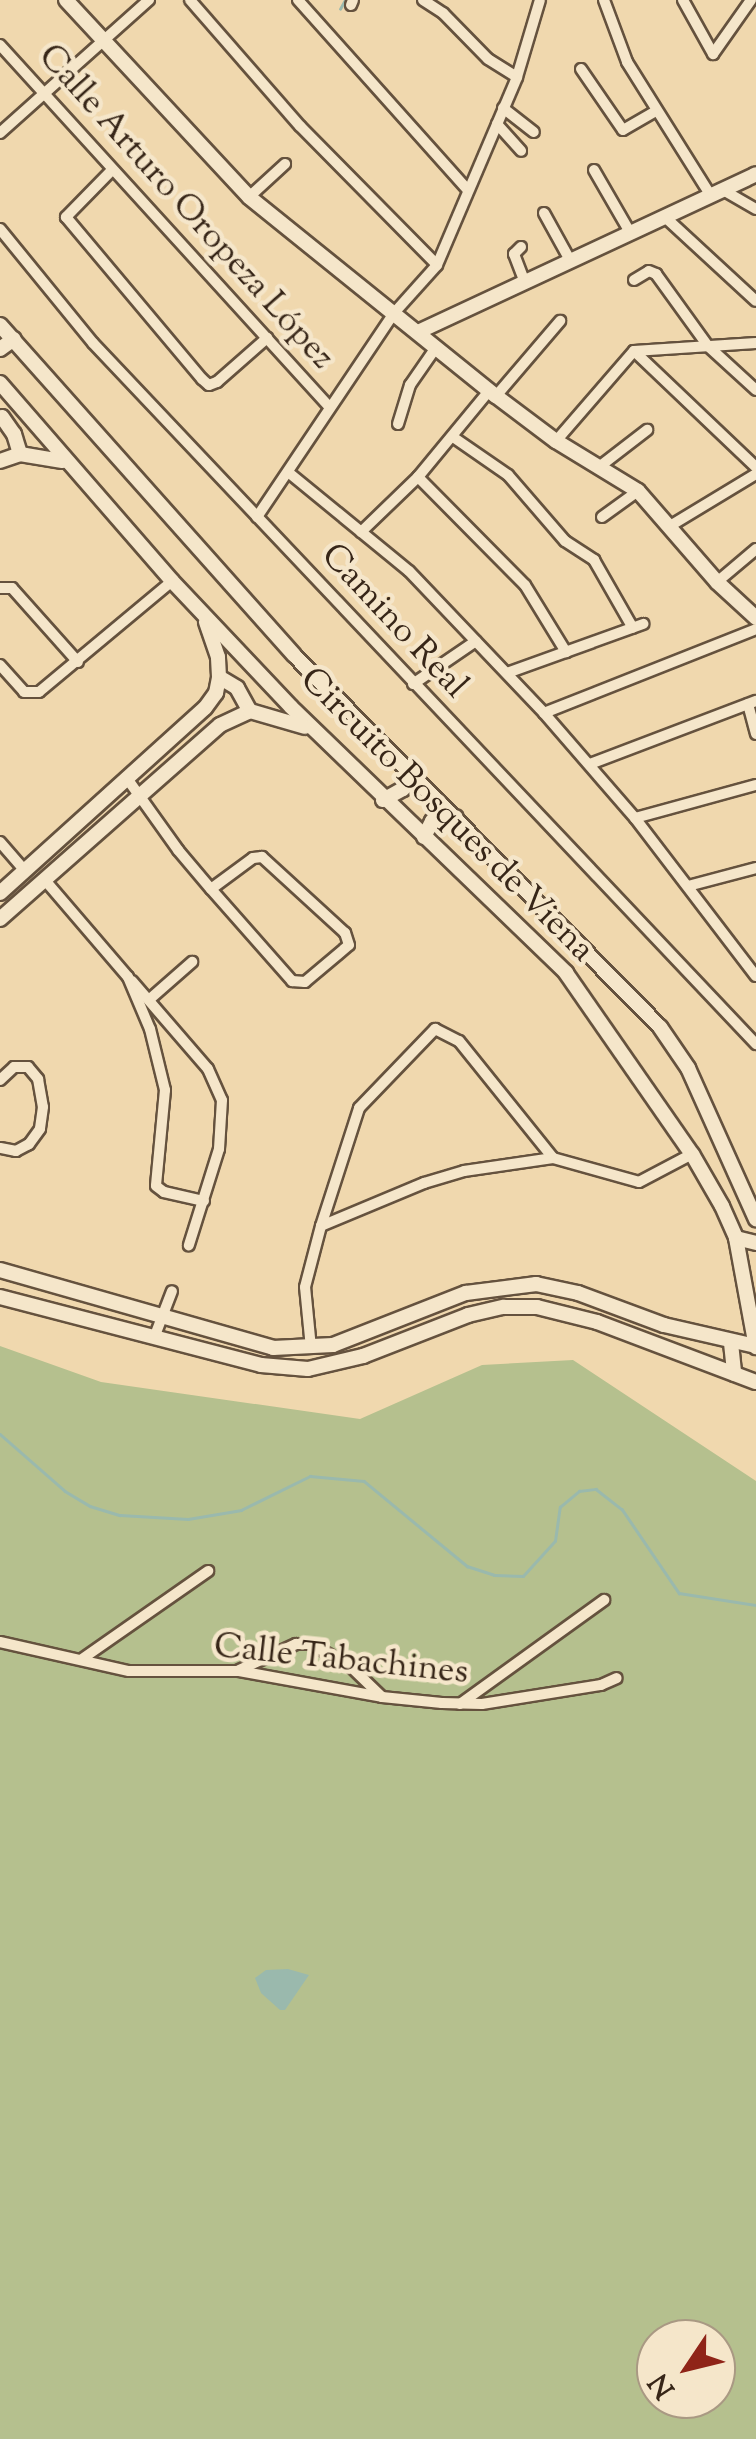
<!DOCTYPE html>
<meta charset="utf-8">
<style>
body{margin:0}
#map{position:relative;width:756px;height:2439px;overflow:hidden;background:#f0d8ae;font-family:"Sorts Mill Goudy",serif}
div>[style]{position:absolute}
[style*='--x']{left:calc(var(--x)*1px);top:calc(var(--y)*1px);width:calc(var(--w)*1px);rotate:calc(var(--a)*1deg)}
.green>*{inset:0;background:#b5c08e}
.water>*{inset:0;background:#9ab9ad}
.stream>*{height:2.5px;margin:-1.25px;padding:0 1.25px;transform-origin:1.25px;border-radius:1.25px;background:#9ab9ad}
.roads{filter:drop-shadow(2px 0 #65523e) drop-shadow(-2px 0 #65523e) drop-shadow(0 2px #65523e) drop-shadow(0 -2px #65523e)}
.street>*{height:10px;margin:-5px;padding:0 5px;transform-origin:5px;border-radius:5px;background:#f5e6ca}
.secondary>*{height:14px;margin:-7px;padding:0 7px;transform-origin:7px;border-radius:7px;background:#f5e6ca}
span{translate:-50% -50%;white-space:nowrap;text-align:center;line-height:1.15;-webkit-text-stroke:9px #f5e6ca;paint-order:stroke}
.street-label{font-size:35px;color:#372618}
.north{position:absolute;left:636px;top:2319px;width:100px;height:100px;box-sizing:border-box;background:#f5e6ca;border:2px solid #a99983;border-radius:50%;rotate:235deg;font-size:28px;font-weight:700;line-height:40px;text-align:center;color:#372618}
.north::after{content:'';display:block;margin:auto;width:35px;height:45px;background:#8f2418;clip-path:polygon(50% 0,100% 100%,50% 72%,0 100%)}
</style>
<div id="map">
<div class="green">
<i style="clip-path:polygon(evenodd,0 1346px,101px 1382px,360px 1419px,482px 1365px,573px 1360px,756px 1481px,756px 2439px,0 2439px,0 1346px,656px 2339px,716px 2339px,716px 2399px,656px 2399px,656px 2339px)"></i>
</div>
<div class="water">
<i style="clip-path:polygon(288px 1969px,309px 1975px,285px 2010px,280px 2010px,261px 1993px,255px 1978px,266px 1970px)"></i>
</div>
<div class="stream">
<i style="--x:340;--y:9;--w:10;--a:-61"></i>
<i style="--x:0;--y:1434;--w:86;--a:41.2"></i>
<i style="--x:65;--y:1491;--w:29;--a:31"></i>
<i style="--x:90;--y:1506;--w:31;--a:17"></i>
<i style="--x:120;--y:1515;--w:68;--a:3.4"></i>
<i style="--x:188;--y:1519;--w:54;--a:-9.6"></i>
<i style="--x:241;--y:1510;--w:77;--a:-26.2"></i>
<i style="--x:310;--y:1476;--w:54;--a:5.3"></i>
<i style="--x:364;--y:1481;--w:134;--a:39.5"></i>
<i style="--x:467;--y:1566;--w:28;--a:18"></i>
<i style="--x:494;--y:1575;--w:29;--a:2"></i>
<i style="--x:523;--y:1576;--w:47;--a:-47.6"></i>
<i style="--x:555;--y:1541;--w:34;--a:-82"></i>
<i style="--x:560;--y:1507;--w:25;--a:-40"></i>
<i style="--x:579;--y:1491;--w:17;--a:-7"></i>
<i style="--x:596;--y:1489;--w:33;--a:38"></i>
<i style="--x:622;--y:1509;--w:102;--a:55.8"></i>
<i style="--x:679;--y:1593;--w:78;--a:8.9"></i>
</div>
<div class="roads">
<div class="street">
<i style="--x:190;--y:0;--w:167;--a:48.9"></i>
<i style="--x:300;--y:126;--w:195;--a:45.4"></i>
<i style="--x:298;--y:0;--w:255;--a:48.2"></i>
<i style="--x:423;--y:0;--w:24;--a:33"></i>
<i style="--x:443;--y:13;--w:64;--a:45.6"></i>
<i style="--x:488;--y:59;--w:34;--a:32"></i>
<i style="--x:604;--y:0;--w:66;--a:69.6"></i>
<i style="--x:627;--y:62;--w:158;--a:57.9"></i>
<i style="--x:683;--y:0;--w:62;--a:60.9"></i>
<i style="--x:713;--y:54;--w:66;--a:-54.9"></i>
<i style="--x:351;--y:5;--w:5;--a:-68"></i>
<i style="--x:0;--y:45;--w:489;--a:47.7"></i>
<i style="--x:581;--y:69;--w:74;--a:55.5"></i>
<i style="--x:623;--y:130;--w:36;--a:-30"></i>
<i style="--x:503;--y:108;--w:39;--a:38"></i>
<i style="--x:497;--y:124;--w:36;--a:48"></i>
<i style="--x:0;--y:133;--w:200;--a:-41.8"></i>
<i style="--x:112;--y:170;--w:66;--a:134.4"></i>
<i style="--x:66;--y:217;--w:212;--a:50"></i>
<i style="--x:202;--y:379;--w:9;--a:41"></i>
<i style="--x:209;--y:385;--w:9;--a:-21"></i>
<i style="--x:217;--y:382;--w:67;--a:-41.3"></i>
<i style="--x:594;--y:170;--w:74;--a:60"></i>
<i style="--x:723;--y:190;--w:38;--a:30"></i>
<i style="--x:249;--y:197;--w:49;--a:-42.5"></i>
<i style="--x:544;--y:213;--w:56;--a:61.1"></i>
<i style="--x:666;--y:218;--w:122;--a:42.7"></i>
<i style="--x:0;--y:229;--w:147;--a:50.8"></i>
<i style="--x:93;--y:343;--w:965;--a:46.6"></i>
<i style="--x:521;--y:247;--w:10;--a:135"></i>
<i style="--x:514;--y:254;--w:30;--a:69"></i>
<i style="--x:634;--y:280;--w:17;--a:-31"></i>
<i style="--x:649;--y:271;--w:8;--a:23"></i>
<i style="--x:656;--y:274;--w:89;--a:54.2"></i>
<i style="--x:708;--y:346;--w:65;--a:42.5"></i>
<i style="--x:634;--y:351;--w:168;--a:43.6"></i>
<i style="--x:496;--y:396;--w:99;--a:-49.5"></i>
<i style="--x:398;--y:424;--w:41;--a:-72.9"></i>
<i style="--x:410;--y:385;--w:47;--a:-55.3"></i>
<i style="--x:453;--y:437;--w:67;--a:34.6"></i>
<i style="--x:508;--y:475;--w:87;--a:49.2"></i>
<i style="--x:565;--y:541;--w:35;--a:33"></i>
<i style="--x:594;--y:560;--w:78;--a:60.2"></i>
<i style="--x:556;--y:441;--w:119;--a:-49.1"></i>
<i style="--x:634;--y:351;--w:122;--a:-3.8"></i>
<i style="--x:599;--y:467;--w:61;--a:-37.6"></i>
<i style="--x:288;--y:472;--w:156;--a:39.3"></i>
<i style="--x:409;--y:571;--w:196;--a:46.4"></i>
<i style="--x:544;--y:713;--w:139;--a:49.1"></i>
<i style="--x:635;--y:818;--w:199;--a:52.6"></i>
<i style="--x:418;--y:477;--w:152;--a:45.3"></i>
<i style="--x:525;--y:585;--w:79;--a:58.5"></i>
<i style="--x:257;--y:517;--w:246;--a:-56.1"></i>
<i style="--x:394;--y:313;--w:64;--a:-48.1"></i>
<i style="--x:437;--y:265;--w:204;--a:-66.9"></i>
<i style="--x:517;--y:77;--w:80;--a:-73.4"></i>
<i style="--x:602;--y:517;--w:44;--a:-35.8"></i>
<i style="--x:670;--y:526;--w:100;--a:-31.2"></i>
<i style="--x:361;--y:532;--w:79;--a:-44"></i>
<i style="--x:418;--y:477;--w:112;--a:-50.5"></i>
<i style="--x:717;--y:582;--w:51;--a:-40.2"></i>
<i style="--x:0;--y:588;--w:12;--a:0"></i>
<i style="--x:12;--y:588;--w:99;--a:48.3"></i>
<i style="--x:0;--y:665;--w:36;--a:48"></i>
<i style="--x:24;--y:692;--w:15;--a:0"></i>
<i style="--x:39;--y:692;--w:173;--a:-39.8"></i>
<i style="--x:507;--y:673;--w:145;--a:-19.8"></i>
<i style="--x:413;--y:684;--w:76;--a:-34.3"></i>
<i style="--x:748;--y:704;--w:31;--a:75"></i>
<i style="--x:544;--y:713;--w:228;--a:-21.6"></i>
<i style="--x:590;--y:764;--w:178;--a:-20.8"></i>
<i style="--x:126;--y:777;--w:90;--a:54.5"></i>
<i style="--x:178;--y:850;--w:51;--a:49.8"></i>
<i style="--x:211;--y:889;--w:123;--a:48.6"></i>
<i style="--x:292;--y:981;--w:13;--a:4"></i>
<i style="--x:305;--y:982;--w:57;--a:-40.1"></i>
<i style="--x:349;--y:945;--w:13;--a:-108"></i>
<i style="--x:345;--y:933;--w:113;--a:-137.5"></i>
<i style="--x:262;--y:857;--w:9;--a:174"></i>
<i style="--x:253;--y:858;--w:52;--a:143.6"></i>
<i style="--x:635;--y:818;--w:125;--a:-15.3"></i>
<i style="--x:0;--y:842;--w:38;--a:49"></i>
<i style="--x:44;--y:879;--w:129;--a:49.4"></i>
<i style="--x:128;--y:977;--w:56;--a:67.1"></i>
<i style="--x:150;--y:1029;--w:63;--a:76.2"></i>
<i style="--x:165;--y:1090;--w:96;--a:95.4"></i>
<i style="--x:156;--y:1186;--w:10;--a:37"></i>
<i style="--x:164;--y:1192;--w:41;--a:12.7"></i>
<i style="--x:688;--y:886;--w:70;--a:-14.8"></i>
<i style="--x:132;--y:981;--w:116;--a:49.2"></i>
<i style="--x:208;--y:1069;--w:34;--a:66"></i>
<i style="--x:222;--y:1100;--w:49;--a:93.5"></i>
<i style="--x:219;--y:1149;--w:101;--a:107.4"></i>
<i style="--x:151;--y:998;--w:55;--a:-41.3"></i>
<i style="--x:0;--y:1080;--w:19;--a:-43"></i>
<i style="--x:14;--y:1067;--w:14;--a:0"></i>
<i style="--x:28;--y:1067;--w:16;--a:50"></i>
<i style="--x:38;--y:1079;--w:28;--a:80"></i>
<i style="--x:43;--y:1107;--w:22;--a:98"></i>
<i style="--x:40;--y:1129;--w:19;--a:126"></i>
<i style="--x:29;--y:1144;--w:15;--a:152"></i>
<i style="--x:16;--y:1151;--w:16;--a:-169"></i>
<i style="--x:321;--y:1226;--w:124;--a:-72.1"></i>
<i style="--x:359;--y:1108;--w:110;--a:-46.1"></i>
<i style="--x:435;--y:1029;--w:27;--a:27"></i>
<i style="--x:459;--y:1041;--w:150;--a:51.2"></i>
<i style="--x:154;--y:1338;--w:50;--a:-69"></i>
<i style="--x:311;--y:1348;--w:61;--a:-95.6"></i>
<i style="--x:305;--y:1287;--w:63;--a:-75.3"></i>
<i style="--x:321;--y:1226;--w:112;--a:-22.7"></i>
<i style="--x:424;--y:1183;--w:42;--a:-16.7"></i>
<i style="--x:464;--y:1171;--w:90;--a:-8.3"></i>
<i style="--x:553;--y:1158;--w:89;--a:15.6"></i>
<i style="--x:639;--y:1182;--w:60;--a:-27.8"></i>
<i style="--x:0;--y:1642;--w:132;--a:12.7"></i>
<i style="--x:129;--y:1671;--w:110;--a:0"></i>
<i style="--x:239;--y:1671;--w:145;--a:10.3"></i>
<i style="--x:382;--y:1697;--w:60;--a:5.7"></i>
<i style="--x:442;--y:1703;--w:40;--a:1.4"></i>
<i style="--x:482;--y:1704;--w:121;--a:-9.1"></i>
<i style="--x:601;--y:1685;--w:17;--a:-24"></i>
<i style="--x:82;--y:1659;--w:154;--a:-34.9"></i>
<i style="--x:239;--y:1670;--w:63;--a:-24.5"></i>
<i style="--x:296;--y:1644;--w:15;--a:0"></i>
<i style="--x:311;--y:1644;--w:46;--a:29.9"></i>
<i style="--x:351;--y:1667;--w:43;--a:44.1"></i>
<i style="--x:460;--y:1704;--w:178;--a:-35.8"></i>
</div>
<div class="secondary">
<i style="--x:66;--y:0;--w:269;--a:47.1"></i>
<i style="--x:249;--y:197;--w:317;--a:38.9"></i>
<i style="--x:496;--y:396;--w:75;--a:36.9"></i>
<i style="--x:556;--y:441;--w:96;--a:31.4"></i>
<i style="--x:638;--y:491;--w:121;--a:49"></i>
<i style="--x:717;--y:582;--w:53;--a:42.7"></i>
<i style="--x:0;--y:325;--w:442;--a:48.3"></i>
<i style="--x:294;--y:655;--w:522;--a:45.47"></i>
<i style="--x:660;--y:1027;--w:50;--a:55.7"></i>
<i style="--x:688;--y:1068;--w:166;--a:65.8"></i>
<i style="--x:420;--y:331;--w:371;--a:-25"></i>
<i style="--x:0;--y:349;--w:17;--a:-36"></i>
<i style="--x:0;--y:383;--w:262;--a:49"></i>
<i style="--x:172;--y:581;--w:173;--a:46.6"></i>
<i style="--x:291;--y:707;--w:383;--a:44"></i>
<i style="--x:566;--y:973;--w:221;--a:55.2"></i>
<i style="--x:692;--y:1154;--w:60;--a:60"></i>
<i style="--x:722;--y:1206;--w:35;--a:66"></i>
<i style="--x:736;--y:1238;--w:111;--a:79.6"></i>
<i style="--x:2;--y:417;--w:21;--a:55"></i>
<i style="--x:14;--y:434;--w:21;--a:73"></i>
<i style="--x:0;--y:461;--w:21;--a:-19"></i>
<i style="--x:20;--y:454;--w:43;--a:9.5"></i>
<i style="--x:219;--y:677;--w:21;--a:31"></i>
<i style="--x:237;--y:688;--w:26;--a:61"></i>
<i style="--x:383;--y:800;--w:23;--a:-29"></i>
<i style="--x:403;--y:789;--w:22;--a:-77"></i>
<i style="--x:424;--y:837;--w:18;--a:-63"></i>
<i style="--x:432;--y:821;--w:24;--a:-9"></i>
<i style="--x:0;--y:893;--w:276;--a:-42.1"></i>
<i style="--x:205;--y:708;--w:19;--a:-54"></i>
<i style="--x:216;--y:693;--w:16;--a:-79"></i>
<i style="--x:219;--y:677;--w:20;--a:-93"></i>
<i style="--x:218;--y:657;--w:37;--a:-109"></i>
<i style="--x:0;--y:919;--w:293;--a:-41.4"></i>
<i style="--x:220;--y:725;--w:33;--a:-25"></i>
<i style="--x:250;--y:711;--w:57;--a:16.2"></i>
<i style="--x:736;--y:1238;--w:21;--a:14"></i>
<i style="--x:0;--y:1270;--w:284;--a:15.9"></i>
<i style="--x:273;--y:1348;--w:60;--a:-2.9"></i>
<i style="--x:333;--y:1345;--w:143;--a:-21.4"></i>
<i style="--x:466;--y:1293;--w:71;--a:-7.3"></i>
<i style="--x:536;--y:1284;--w:43;--a:12.1"></i>
<i style="--x:578;--y:1293;--w:92;--a:20.4"></i>
<i style="--x:664;--y:1325;--w:94;--a:12.9"></i>
<i style="--x:0;--y:1297;--w:270;--a:14.6"></i>
<i style="--x:261;--y:1365;--w:47;--a:4.9"></i>
<i style="--x:308;--y:1369;--w:57;--a:-13.3"></i>
<i style="--x:363;--y:1356;--w:113;--a:-21.3"></i>
<i style="--x:468;--y:1315;--w:37;--a:-13"></i>
<i style="--x:504;--y:1307;--w:33;--a:0"></i>
<i style="--x:537;--y:1307;--w:62;--a:14"></i>
<i style="--x:597;--y:1322;--w:170;--a:20.7"></i>
<i style="--x:731;--y:1343;--w:31;--a:84"></i>
</div>
</div>
<div class="street-label">
<span style="left:185px;top:208px;rotate:48deg">Calle Arturo Oropeza López</span>
<span style="left:393px;top:622px;rotate:47deg">Camino Real</span>
<span style="left:446px;top:816px;rotate:45deg">Circuito Bosques de Viena</span>
<span style="left:341px;top:1661px;rotate:6deg">Calle Tabachines</span>
</div>
<div class="north">N</div>
</div>
